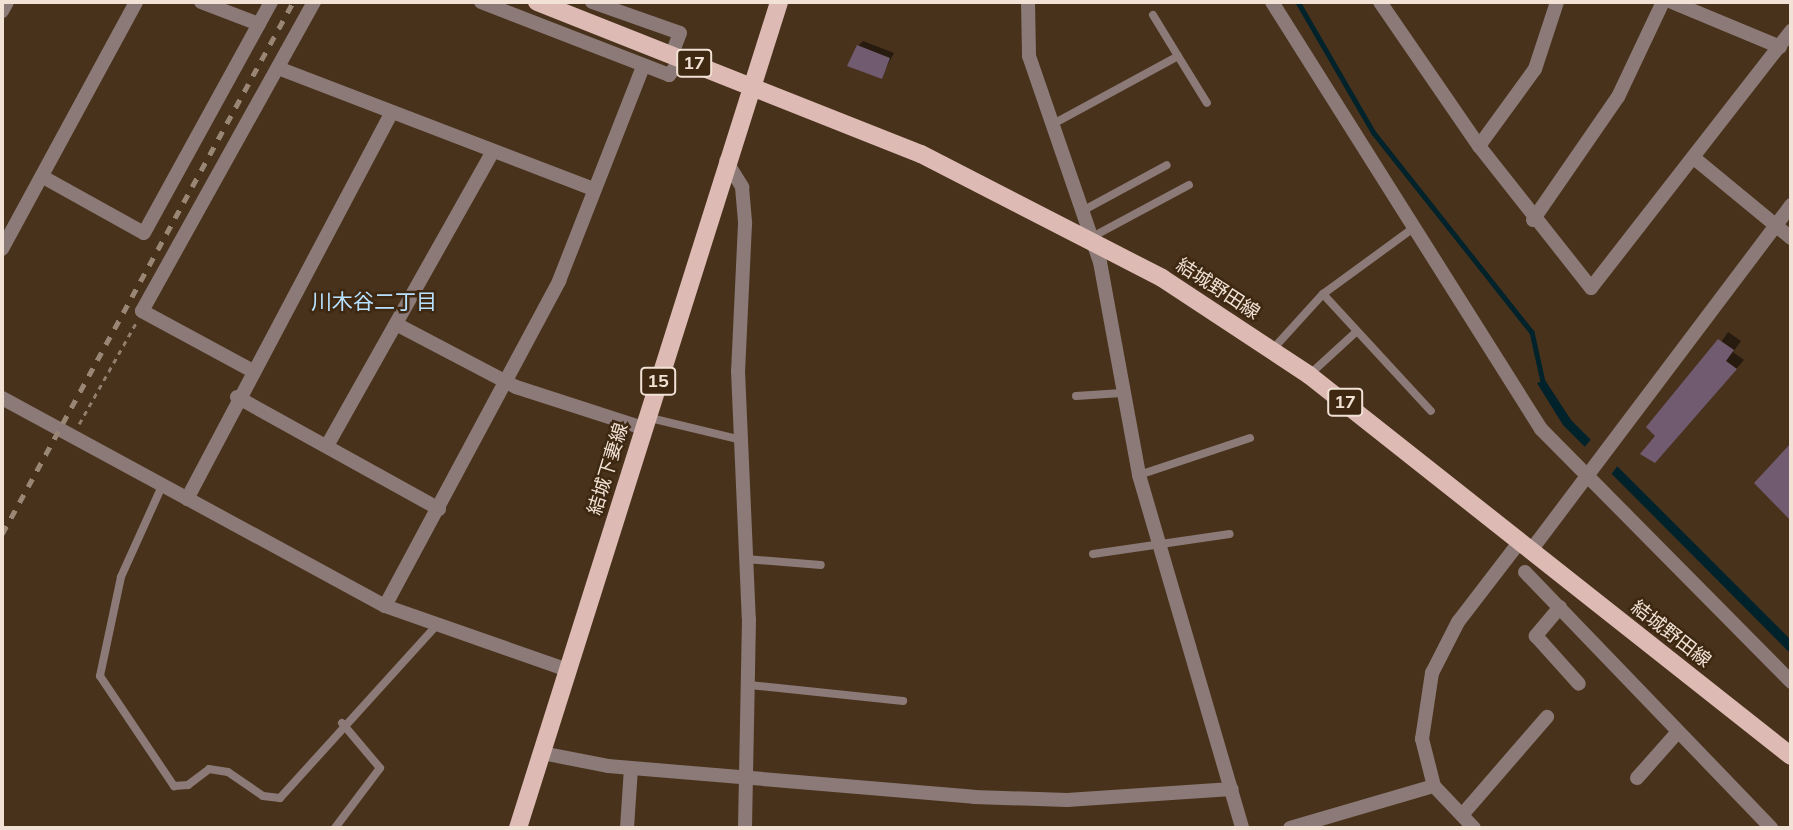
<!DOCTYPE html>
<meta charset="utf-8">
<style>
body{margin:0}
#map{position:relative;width:1793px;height:830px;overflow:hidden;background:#49321c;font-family:Mulish,"Noto Sans JP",sans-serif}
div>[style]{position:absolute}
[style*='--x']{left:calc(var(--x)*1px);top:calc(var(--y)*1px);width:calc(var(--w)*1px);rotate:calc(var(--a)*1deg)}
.water>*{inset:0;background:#00232b}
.pier>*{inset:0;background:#49321c}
.shadow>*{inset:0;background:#0007}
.stream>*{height:4.5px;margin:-2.25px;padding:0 2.25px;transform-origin:2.25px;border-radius:2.25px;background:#00232b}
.building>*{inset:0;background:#705b70}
.path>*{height:2.5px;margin-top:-1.25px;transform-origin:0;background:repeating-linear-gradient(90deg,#917e6c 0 5px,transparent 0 10px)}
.service>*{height:8px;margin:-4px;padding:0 4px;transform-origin:4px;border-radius:4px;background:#8b7a77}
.minor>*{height:14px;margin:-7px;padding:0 7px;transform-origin:7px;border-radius:7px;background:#8b7a77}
.tertiary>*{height:14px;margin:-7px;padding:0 7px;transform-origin:7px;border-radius:7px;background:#8b7a77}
.primary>*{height:18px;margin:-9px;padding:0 9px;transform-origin:9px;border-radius:9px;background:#ddbbb4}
.rail>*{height:4.5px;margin-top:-2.25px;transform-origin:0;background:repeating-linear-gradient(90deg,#998674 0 9px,transparent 0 18px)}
span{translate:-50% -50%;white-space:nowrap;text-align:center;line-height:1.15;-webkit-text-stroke:5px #3e2812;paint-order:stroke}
.shield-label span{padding:2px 5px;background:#3e2812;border:2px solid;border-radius:5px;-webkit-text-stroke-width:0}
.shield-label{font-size:18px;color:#f1e2d5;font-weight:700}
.street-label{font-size:19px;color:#f1e2d5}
.neighbourhood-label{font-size:21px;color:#b7e1fe}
.frame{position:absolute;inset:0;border:4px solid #f1e2d5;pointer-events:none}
</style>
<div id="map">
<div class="water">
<i style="clip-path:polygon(1545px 380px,1571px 420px,1791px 640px,1791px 654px,1563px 425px,1537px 383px)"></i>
</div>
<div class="pier">
<i style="clip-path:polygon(1593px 437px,1619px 464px,1610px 476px,1583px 449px)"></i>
</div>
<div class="shadow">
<i style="clip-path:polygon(863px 41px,894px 53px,881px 77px,858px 46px)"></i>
<i style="clip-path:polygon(1728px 332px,1741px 341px,1733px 352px,1744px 360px,1663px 453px,1658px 436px)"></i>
</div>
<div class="stream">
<i style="--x:1298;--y:2;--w:151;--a:59.9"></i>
<i style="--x:1374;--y:133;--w:254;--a:51.6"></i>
<i style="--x:1532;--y:332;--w:55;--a:77.5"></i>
</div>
<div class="building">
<i style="clip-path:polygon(857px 45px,890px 58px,882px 79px,847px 66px)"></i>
<i style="clip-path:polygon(1718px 339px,1734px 350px,1726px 361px,1737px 369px,1655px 463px,1640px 454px,1655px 436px,1646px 427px)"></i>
<i style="clip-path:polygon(1791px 443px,1791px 521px,1754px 483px)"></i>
</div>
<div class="path">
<i style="--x:79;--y:424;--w:116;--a:-60.6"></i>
</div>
<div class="service">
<i style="--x:1178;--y:56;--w:55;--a:58.3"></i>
<i style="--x:1053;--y:124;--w:142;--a:-28.5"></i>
<i style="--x:1178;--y:56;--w:48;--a:-121.4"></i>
<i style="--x:1084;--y:210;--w:94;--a:-28.5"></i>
<i style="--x:1092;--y:237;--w:110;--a:-28.2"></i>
<i style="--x:1323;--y:294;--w:159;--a:47.3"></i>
<i style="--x:1272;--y:350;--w:76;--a:-47.7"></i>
<i style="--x:1323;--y:294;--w:114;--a:-36.1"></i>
<i style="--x:1309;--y:375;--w:65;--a:-42.5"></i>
<i style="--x:1076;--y:396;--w:46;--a:-3.7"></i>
<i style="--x:646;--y:417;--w:99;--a:13.5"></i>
<i style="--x:1139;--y:475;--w:117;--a:-18.4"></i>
<i style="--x:162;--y:486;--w:100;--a:114.3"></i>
<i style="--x:121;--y:577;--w:101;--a:102"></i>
<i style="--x:100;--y:676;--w:133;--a:56.1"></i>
<i style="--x:174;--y:786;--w:14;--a:-4"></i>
<i style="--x:188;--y:785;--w:26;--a:-37"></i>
<i style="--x:209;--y:769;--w:19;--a:9"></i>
<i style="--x:228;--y:772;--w:42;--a:34.4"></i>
<i style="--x:263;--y:796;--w:17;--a:7"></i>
<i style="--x:280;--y:798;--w:231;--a:-47.8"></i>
<i style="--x:1093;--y:554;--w:138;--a:-8.3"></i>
<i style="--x:745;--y:559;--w:76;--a:4.5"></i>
<i style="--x:749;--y:685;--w:155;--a:5.9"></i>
<i style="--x:335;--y:828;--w:75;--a:-53.1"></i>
<i style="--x:380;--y:768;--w:59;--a:-130.2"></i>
</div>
<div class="minor">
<i style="--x:201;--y:2;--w:62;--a:20.8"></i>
<i style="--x:481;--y:2;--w:202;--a:21.2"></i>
<i style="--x:669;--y:75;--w:22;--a:-51"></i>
<i style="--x:592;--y:2;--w:93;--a:19.4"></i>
<i style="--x:680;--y:33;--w:22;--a:111"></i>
<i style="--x:1028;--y:2;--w:54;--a:88.9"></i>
<i style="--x:1029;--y:56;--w:218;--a:71"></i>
<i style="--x:1100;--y:262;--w:217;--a:79.6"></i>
<i style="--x:1139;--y:475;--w:368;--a:73.7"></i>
<i style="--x:1380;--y:2;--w:175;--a:55.5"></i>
<i style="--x:1479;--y:146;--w:181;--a:51.7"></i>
<i style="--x:1591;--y:288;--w:326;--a:-52.1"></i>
<i style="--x:1672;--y:2;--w:117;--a:22.6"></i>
<i style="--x:2;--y:11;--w:10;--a:-61"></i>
<i style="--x:278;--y:68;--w:338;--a:21"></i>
<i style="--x:1479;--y:146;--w:95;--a:-54"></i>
<i style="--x:1535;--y:69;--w:71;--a:-71.8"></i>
<i style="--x:1694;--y:158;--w:126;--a:39.5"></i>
<i style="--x:726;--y:161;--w:31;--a:58"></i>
<i style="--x:742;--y:187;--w:37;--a:85"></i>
<i style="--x:745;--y:224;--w:147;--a:92.7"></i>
<i style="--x:738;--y:371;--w:248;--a:87.5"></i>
<i style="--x:749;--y:619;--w:209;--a:91.1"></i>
<i style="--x:43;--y:177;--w:115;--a:29"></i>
<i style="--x:144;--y:233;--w:264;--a:-61.2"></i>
<i style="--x:1533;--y:220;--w:150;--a:-55.4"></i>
<i style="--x:1618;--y:97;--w:105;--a:-64.7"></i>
<i style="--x:2;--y:249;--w:281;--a:-61.5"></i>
<i style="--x:396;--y:324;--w:136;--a:27.7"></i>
<i style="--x:516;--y:387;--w:133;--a:17.9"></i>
<i style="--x:251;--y:370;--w:124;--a:-151.6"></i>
<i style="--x:142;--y:311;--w:354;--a:-60.9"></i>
<i style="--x:237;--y:397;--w:231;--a:29"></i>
<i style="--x:328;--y:444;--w:334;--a:-60.6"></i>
<i style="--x:187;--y:499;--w:437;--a:-62.1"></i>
<i style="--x:1525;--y:572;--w:355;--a:46.1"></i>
<i style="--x:385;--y:606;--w:369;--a:-61.8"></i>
<i style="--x:559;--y:281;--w:230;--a:-68.6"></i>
<i style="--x:1560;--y:607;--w:38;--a:130"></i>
<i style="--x:1536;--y:636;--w:64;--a:48.1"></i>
<i style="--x:542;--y:753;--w:67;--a:11.1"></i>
<i style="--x:608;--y:766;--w:367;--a:4.8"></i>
<i style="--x:974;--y:797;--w:93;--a:1.8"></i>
<i style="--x:1067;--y:800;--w:165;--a:-3.8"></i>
<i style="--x:1637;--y:778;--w:57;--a:-48.5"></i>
<i style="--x:1462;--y:815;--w:130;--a:-49.1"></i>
<i style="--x:627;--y:828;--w:60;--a:-86.2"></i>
<i style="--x:1290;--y:828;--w:150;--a:-16.3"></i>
<i style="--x:1474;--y:828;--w:58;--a:-133.6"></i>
<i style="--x:1434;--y:786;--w:49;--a:-104.3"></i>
<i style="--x:1422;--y:739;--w:67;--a:-81.4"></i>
<i style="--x:1432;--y:673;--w:57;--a:-63"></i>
<i style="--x:1458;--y:622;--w:103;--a:-52.5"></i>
</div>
<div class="tertiary">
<i style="--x:1272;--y:2;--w:505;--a:57.79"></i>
<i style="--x:1541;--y:429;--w:356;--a:45.3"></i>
<i style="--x:2;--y:398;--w:436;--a:28.5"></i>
<i style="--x:385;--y:606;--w:194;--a:19.3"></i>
<i style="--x:1532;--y:549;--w:431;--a:-53"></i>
</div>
<div class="primary">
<i style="--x:537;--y:2;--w:413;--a:21.6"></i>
<i style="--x:921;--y:154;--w:271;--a:27.2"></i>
<i style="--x:1162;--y:278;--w:176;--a:33.4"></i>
<i style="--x:1309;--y:375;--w:614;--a:38.32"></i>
<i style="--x:518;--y:828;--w:866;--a:-72.46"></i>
</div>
<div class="rail">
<i style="--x:2;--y:534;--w:606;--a:-61.32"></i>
</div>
<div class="shield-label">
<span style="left:694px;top:63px">17</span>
<span style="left:658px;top:381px">15</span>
<span style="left:1345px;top:402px">17</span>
</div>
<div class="street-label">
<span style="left:1218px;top:289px;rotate:33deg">結城野田線</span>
<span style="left:608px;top:469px;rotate:-73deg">結城下妻線</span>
<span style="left:1671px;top:634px;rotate:38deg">結城野田線</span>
</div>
<div class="neighbourhood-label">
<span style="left:374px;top:301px">川木谷二丁目</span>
</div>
<div class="frame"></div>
</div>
